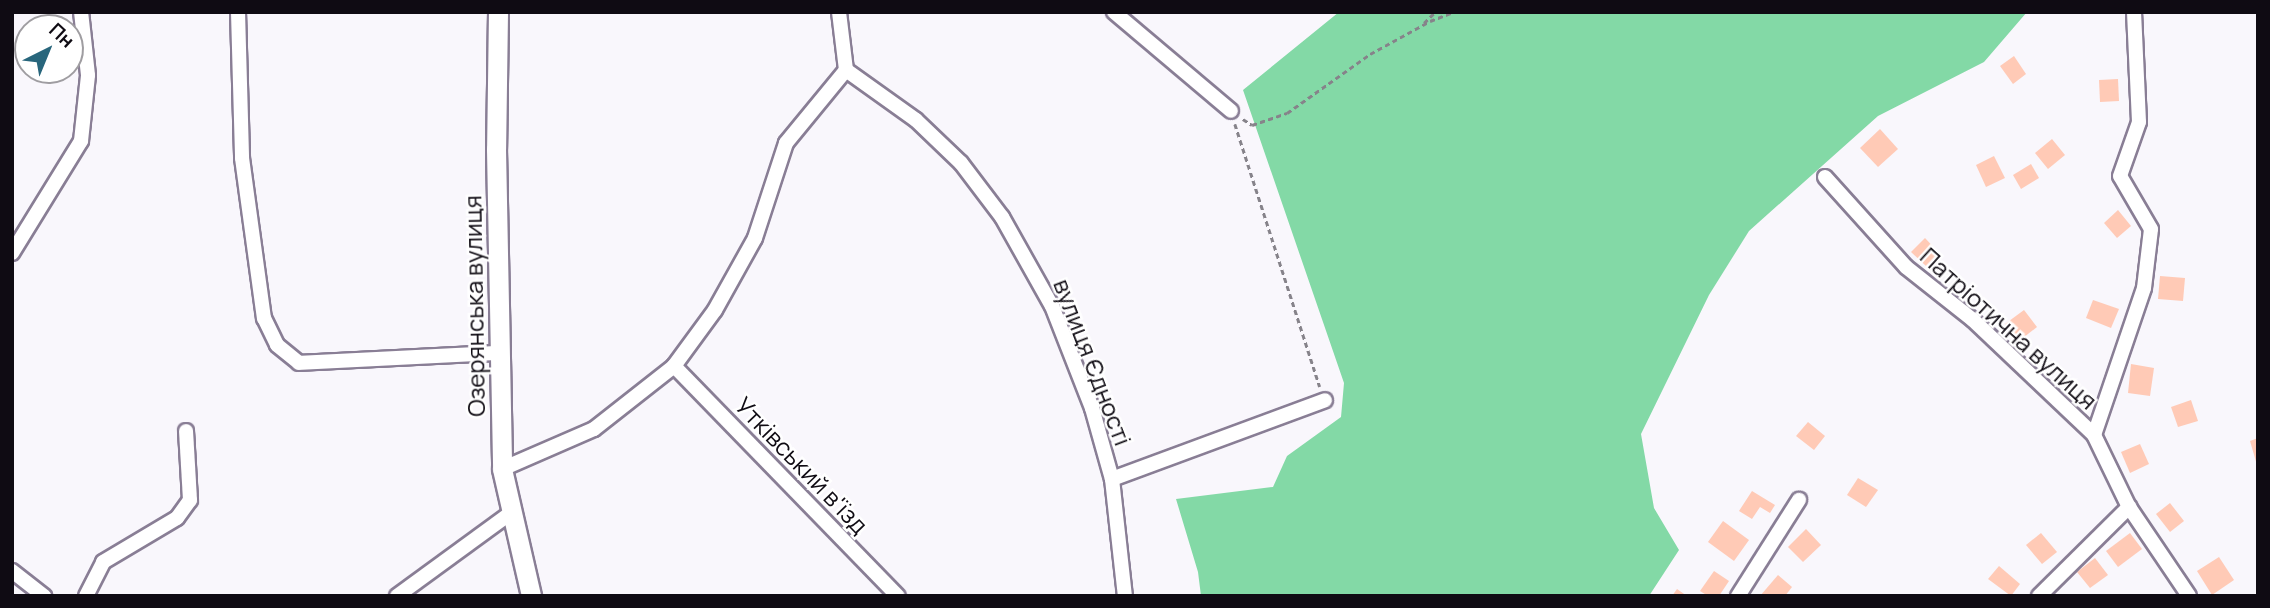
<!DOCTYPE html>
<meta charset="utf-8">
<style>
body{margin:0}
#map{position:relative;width:2270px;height:608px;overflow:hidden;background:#f9f7fc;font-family:Manrope,sans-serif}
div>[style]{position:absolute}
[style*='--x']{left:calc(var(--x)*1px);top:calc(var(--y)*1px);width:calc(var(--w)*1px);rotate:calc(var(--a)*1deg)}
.forest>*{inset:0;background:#83d9a6}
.building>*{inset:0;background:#ffcab6}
.path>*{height:2.5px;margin-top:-1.25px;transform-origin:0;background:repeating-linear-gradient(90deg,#86838a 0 5px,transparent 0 8.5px)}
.roads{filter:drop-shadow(2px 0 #897e95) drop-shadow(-2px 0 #897e95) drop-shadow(0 2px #897e95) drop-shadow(0 -2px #897e95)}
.minor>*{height:14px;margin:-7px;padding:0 7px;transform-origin:7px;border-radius:7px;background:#fff}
.tertiary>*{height:19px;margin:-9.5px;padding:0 9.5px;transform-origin:9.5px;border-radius:9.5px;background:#fff}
span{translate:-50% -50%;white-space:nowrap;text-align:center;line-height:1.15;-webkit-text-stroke:5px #fff;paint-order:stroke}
.street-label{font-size:24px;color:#0f0b13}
.frame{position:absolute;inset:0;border:14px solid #0f0b13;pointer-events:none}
.north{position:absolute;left:14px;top:14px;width:70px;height:70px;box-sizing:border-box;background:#fff;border:2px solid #9f9da1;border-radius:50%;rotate:43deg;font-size:19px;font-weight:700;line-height:28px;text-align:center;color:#0f0b13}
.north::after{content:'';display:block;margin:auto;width:24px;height:32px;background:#28667c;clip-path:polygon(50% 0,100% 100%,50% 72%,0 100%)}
</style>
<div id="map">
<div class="forest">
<i style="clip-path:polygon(1339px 12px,2027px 12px,1984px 62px,1878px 116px,1749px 231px,1709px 295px,1641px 434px,1654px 508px,1679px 550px,1649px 596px,1201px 596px,1198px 572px,1176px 499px,1273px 487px,1287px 456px,1341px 417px,1344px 383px,1243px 90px)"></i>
</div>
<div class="building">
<i style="clip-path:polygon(2014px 56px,2026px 74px,2013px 84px,2000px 66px)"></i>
<i style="clip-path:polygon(2118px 79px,2119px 101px,2100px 102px,2099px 80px)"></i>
<i style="clip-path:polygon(1880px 129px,1898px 149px,1878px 167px,1860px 148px)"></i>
<i style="clip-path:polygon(2052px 139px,2065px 155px,2048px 169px,2035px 153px)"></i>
<i style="clip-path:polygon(1994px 156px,2005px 178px,1986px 187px,1976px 165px)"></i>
<i style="clip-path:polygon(2031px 164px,2039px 178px,2021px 189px,2013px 175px)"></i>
<i style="clip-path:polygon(2118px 210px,2131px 226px,2117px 238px,2104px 223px)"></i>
<i style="clip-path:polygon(1925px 238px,1939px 253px,1926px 266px,1911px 252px)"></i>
<i style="clip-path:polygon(2160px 276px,2185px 278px,2183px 301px,2158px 299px)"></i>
<i style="clip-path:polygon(2093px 300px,2119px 309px,2111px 328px,2086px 318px)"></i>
<i style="clip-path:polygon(2024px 310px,2037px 327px,2019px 341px,2005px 324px)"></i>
<i style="clip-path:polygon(2131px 364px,2154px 368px,2150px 396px,2128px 393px)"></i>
<i style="clip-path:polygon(2191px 400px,2198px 421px,2178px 427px,2171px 407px)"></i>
<i style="clip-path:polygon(1808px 422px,1825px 436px,1814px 450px,1796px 436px)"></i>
<i style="clip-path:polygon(2258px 438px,2258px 465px,2257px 465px,2250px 441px)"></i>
<i style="clip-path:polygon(2140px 444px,2149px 464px,2130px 473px,2121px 452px)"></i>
<i style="clip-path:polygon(1858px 478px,1878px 490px,1866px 507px,1847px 495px)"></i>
<i style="clip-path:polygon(1752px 491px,1775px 505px,1770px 513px,1760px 507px,1752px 519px,1739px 511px)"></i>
<i style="clip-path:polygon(2170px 503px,2184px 521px,2170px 532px,2156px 514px)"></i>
<i style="clip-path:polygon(1723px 521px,1749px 540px,1734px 561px,1708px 542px)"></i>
<i style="clip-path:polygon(1806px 529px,1821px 545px,1803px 562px,1788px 547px)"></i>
<i style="clip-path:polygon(2041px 533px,2057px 552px,2042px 564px,2026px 545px)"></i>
<i style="clip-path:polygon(2130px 533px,2142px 549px,2118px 567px,2106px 551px)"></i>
<i style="clip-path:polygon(2219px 557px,2234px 580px,2212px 595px,2197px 571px)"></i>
<i style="clip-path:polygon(2095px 558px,2108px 575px,2090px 588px,2077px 572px)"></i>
<i style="clip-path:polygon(1999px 566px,2020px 584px,2011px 596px,1988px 579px)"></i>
<i style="clip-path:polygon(1714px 571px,1729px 581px,1719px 596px,1708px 596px,1700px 591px)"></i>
<i style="clip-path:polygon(1778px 575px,1792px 587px,1785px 596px,1760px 596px)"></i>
<i style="clip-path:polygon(1677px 589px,1687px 596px,1672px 596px)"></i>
</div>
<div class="path">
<i style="--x:1424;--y:23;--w:16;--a:-45"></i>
<i style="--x:1243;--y:119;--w:11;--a:34"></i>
<i style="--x:1252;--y:125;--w:37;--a:-19"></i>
<i style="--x:1287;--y:113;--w:102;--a:-35.4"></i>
<i style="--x:1370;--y:54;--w:68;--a:-28.8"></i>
<i style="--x:1430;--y:21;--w:26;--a:-21"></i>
<i style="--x:1235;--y:124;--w:276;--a:72.1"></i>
</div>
<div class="roads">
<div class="minor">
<i style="--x:238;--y:12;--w:146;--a:88.4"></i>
<i style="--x:242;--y:158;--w:162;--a:82.2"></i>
<i style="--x:264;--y:318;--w:30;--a:64"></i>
<i style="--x:277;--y:345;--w:28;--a:39"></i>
<i style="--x:299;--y:363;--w:200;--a:-2.9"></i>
<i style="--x:839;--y:12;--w:58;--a:83.1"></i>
<i style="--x:846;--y:70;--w:86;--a:35.5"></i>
<i style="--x:916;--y:120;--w:62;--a:43.7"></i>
<i style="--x:961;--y:163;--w:68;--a:52.8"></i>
<i style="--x:1002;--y:217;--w:102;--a:60.7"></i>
<i style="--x:1052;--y:306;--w:110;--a:68.6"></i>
<i style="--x:1092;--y:408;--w:74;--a:74.3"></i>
<i style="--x:1112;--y:479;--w:118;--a:83.7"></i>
<i style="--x:1114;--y:12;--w:153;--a:40.2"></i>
<i style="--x:1825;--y:177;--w:121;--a:48"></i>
<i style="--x:1906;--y:267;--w:85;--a:38.3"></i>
<i style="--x:1973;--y:320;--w:167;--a:43.5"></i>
<i style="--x:2094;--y:435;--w:80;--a:64.1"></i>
<i style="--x:2129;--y:507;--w:107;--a:56"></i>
<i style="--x:12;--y:253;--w:132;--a:-58.4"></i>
<i style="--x:81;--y:141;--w:66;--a:-83.9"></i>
<i style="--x:88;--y:75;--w:63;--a:-96.3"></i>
<i style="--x:674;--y:366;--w:321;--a:45.8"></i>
<i style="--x:2094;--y:435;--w:155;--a:-71.2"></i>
<i style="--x:2144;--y:288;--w:59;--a:-83.2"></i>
<i style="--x:2151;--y:229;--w:61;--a:-120.3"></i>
<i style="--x:2120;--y:176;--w:57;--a:-70.6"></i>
<i style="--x:2139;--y:122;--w:110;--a:-92.6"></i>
<i style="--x:502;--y:469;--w:100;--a:-23.5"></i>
<i style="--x:594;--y:429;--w:102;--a:-38.2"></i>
<i style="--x:674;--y:366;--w:69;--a:-53.8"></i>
<i style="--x:715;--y:310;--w:82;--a:-60.9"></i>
<i style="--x:755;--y:238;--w:100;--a:-71.9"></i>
<i style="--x:786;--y:143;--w:94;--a:-50.6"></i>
<i style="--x:1112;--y:479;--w:227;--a:-20.3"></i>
<i style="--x:12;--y:571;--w:41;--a:38"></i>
<i style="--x:86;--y:596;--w:38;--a:-63"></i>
<i style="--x:103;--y:562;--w:86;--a:-30.7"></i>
<i style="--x:177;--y:518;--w:22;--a:-54"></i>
<i style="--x:190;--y:500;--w:69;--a:-93.3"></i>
<i style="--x:397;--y:596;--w:142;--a:-36.1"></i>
<i style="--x:1738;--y:596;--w:114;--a:-57.6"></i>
<i style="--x:2039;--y:596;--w:127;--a:-44.7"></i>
</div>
<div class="tertiary">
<i style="--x:498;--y:12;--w:137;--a:90.8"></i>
<i style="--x:496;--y:149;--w:320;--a:88.9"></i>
<i style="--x:502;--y:469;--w:130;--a:77.1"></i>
</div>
</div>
<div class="street-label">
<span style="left:474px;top:306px;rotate:-91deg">Озерянська вулиця</span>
<span style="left:2009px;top:328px;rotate:42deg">Патріотична вулиця</span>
<span style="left:1093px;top:362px;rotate:69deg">вулиця Єдності</span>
<span style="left:802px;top:465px;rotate:46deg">Утківський в'їзд</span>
</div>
<div class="frame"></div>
<div class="north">Пн</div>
</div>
